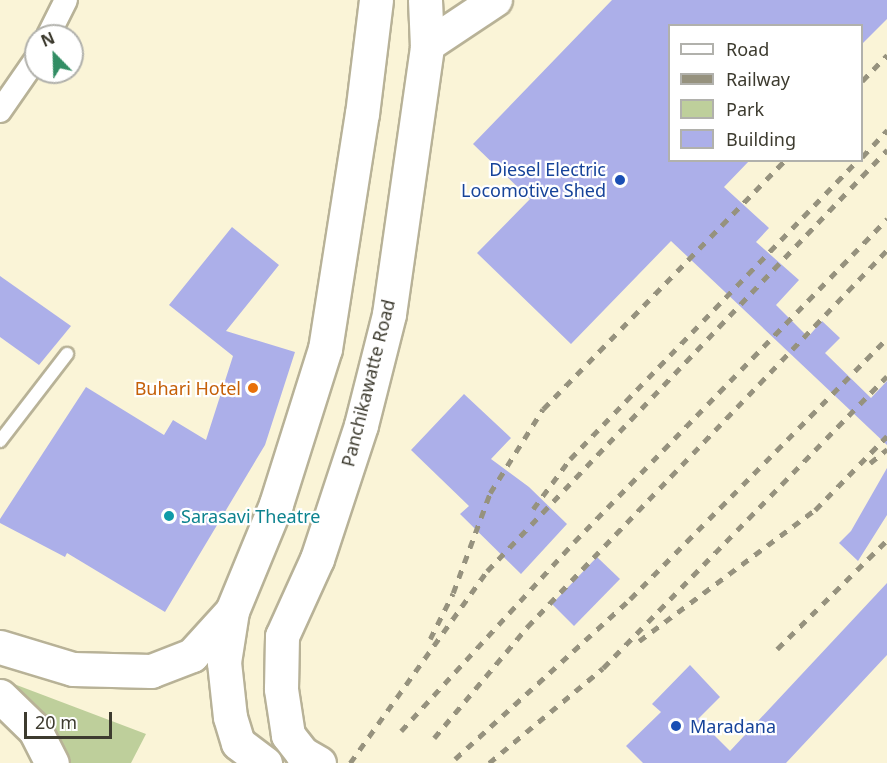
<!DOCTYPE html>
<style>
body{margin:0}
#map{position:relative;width:887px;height:763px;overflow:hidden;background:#faf4d7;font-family:"Noto Sans",sans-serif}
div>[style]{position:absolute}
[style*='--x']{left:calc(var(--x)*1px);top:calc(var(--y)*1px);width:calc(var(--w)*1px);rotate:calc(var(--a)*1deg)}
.green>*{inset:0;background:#becf9b}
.building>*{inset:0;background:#acafe9}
.roads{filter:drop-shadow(2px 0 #b8b297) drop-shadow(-2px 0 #b8b297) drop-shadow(0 2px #b8b297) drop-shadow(0 -2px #b8b297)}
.service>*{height:12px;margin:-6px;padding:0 6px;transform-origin:6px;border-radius:6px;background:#fff}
.minor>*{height:22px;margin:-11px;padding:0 11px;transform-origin:11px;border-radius:11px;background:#fff}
.secondary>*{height:32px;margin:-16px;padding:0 16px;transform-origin:16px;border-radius:16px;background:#fff}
.primary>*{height:33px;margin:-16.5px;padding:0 16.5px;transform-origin:16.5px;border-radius:16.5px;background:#fff}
.rail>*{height:4.5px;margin-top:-2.25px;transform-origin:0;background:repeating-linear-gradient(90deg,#96927e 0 8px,transparent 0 16px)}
.dots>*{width:16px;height:16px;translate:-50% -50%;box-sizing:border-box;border:3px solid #fff;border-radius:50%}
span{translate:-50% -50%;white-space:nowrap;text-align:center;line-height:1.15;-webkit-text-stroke:4.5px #fff;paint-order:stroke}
.transit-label{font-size:18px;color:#164399}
.right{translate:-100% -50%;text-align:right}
.left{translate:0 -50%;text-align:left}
.street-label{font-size:18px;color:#3d3b2f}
.food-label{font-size:18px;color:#c56008}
.culture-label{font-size:18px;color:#0d838f}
.legend{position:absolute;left:668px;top:24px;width:195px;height:138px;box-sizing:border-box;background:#fff;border:2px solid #b1b1ac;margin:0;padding:8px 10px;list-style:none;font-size:18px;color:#3d3b2f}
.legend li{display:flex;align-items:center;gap:12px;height:30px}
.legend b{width:30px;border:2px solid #b1b1ac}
.north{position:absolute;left:24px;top:24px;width:60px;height:60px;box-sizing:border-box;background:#fff;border:2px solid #b1b1ac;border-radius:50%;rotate:337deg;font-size:16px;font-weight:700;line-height:24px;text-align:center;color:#3d3b2f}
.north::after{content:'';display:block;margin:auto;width:21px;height:27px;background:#328d64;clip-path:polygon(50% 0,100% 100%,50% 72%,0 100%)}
.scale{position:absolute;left:24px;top:712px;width:88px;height:27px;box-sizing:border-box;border:3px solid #3d3b2f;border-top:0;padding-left:8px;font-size:18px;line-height:21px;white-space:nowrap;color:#3d3b2f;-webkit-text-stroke:4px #fff;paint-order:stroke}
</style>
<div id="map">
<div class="green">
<i style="clip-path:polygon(6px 681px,146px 734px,131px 763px,68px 763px,55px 735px)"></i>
</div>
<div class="building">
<i style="clip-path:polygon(612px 0,887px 0,887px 19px,861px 45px,861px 26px,669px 26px,669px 160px,750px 160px,724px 187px,769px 228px,756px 242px,799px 280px,776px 305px,808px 337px,822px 321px,840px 338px,825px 353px,871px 398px,887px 381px,887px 445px,671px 241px,571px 344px,477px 253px,530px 199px,473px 144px)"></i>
<i style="clip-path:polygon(232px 227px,279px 265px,226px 331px,295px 352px,265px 445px,165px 612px,67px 553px,65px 557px,0 523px,0 519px,86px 387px,164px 435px,173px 420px,206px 440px,233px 356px,169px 305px)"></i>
<i style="clip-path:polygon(0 276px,71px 326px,39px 365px,0 337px)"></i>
<i style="clip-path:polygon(464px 394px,511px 438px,491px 459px,529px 487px,567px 524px,521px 574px,460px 514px,469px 506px,411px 450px)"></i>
<i style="clip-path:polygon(887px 468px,887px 515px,858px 561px,839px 543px,851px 531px)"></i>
<i style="clip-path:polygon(597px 557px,620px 579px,574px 626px,552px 604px)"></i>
<i style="clip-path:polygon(887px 583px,887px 655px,786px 763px,643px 763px,626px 746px,661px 712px,652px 704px,690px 665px,720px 697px,698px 719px,730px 751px)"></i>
</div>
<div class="roads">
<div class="service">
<i style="--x:0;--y:441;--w:110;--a:-52.4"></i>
</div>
<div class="minor">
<i style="--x:48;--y:36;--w:40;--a:-63.4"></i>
<i style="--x:0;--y:111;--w:63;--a:-55.3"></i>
</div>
<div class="secondary">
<i style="--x:427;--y:46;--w:83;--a:-33.7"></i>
</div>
<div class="primary">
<i style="--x:232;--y:611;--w:52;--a:98.9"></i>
<i style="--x:224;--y:662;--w:55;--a:83.8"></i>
<i style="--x:230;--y:717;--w:27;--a:73"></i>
<i style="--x:238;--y:743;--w:34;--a:37"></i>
<i style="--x:0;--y:647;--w:76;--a:16.8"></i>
<i style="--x:73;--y:669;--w:78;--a:1.5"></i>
<i style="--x:151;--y:671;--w:44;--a:-21.3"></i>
<i style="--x:192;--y:655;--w:59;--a:-47.7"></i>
<i style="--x:232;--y:611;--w:116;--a:-67.6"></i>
<i style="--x:276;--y:504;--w:163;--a:-72.5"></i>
<i style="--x:325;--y:349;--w:238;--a:-81.1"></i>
<i style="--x:362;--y:114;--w:115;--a:-83"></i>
<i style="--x:0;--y:696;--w:49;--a:44.2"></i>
<i style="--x:35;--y:730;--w:37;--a:63"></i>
<i style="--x:319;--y:763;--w:20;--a:-150"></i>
<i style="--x:302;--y:753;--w:23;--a:-128"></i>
<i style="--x:288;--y:735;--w:47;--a:-98.7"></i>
<i style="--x:281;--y:689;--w:53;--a:-88.9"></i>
<i style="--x:282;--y:636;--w:85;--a:-65.6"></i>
<i style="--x:317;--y:559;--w:141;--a:-71.8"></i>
<i style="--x:361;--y:425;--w:114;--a:-75.8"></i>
<i style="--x:389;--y:314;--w:271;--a:-81.9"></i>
<i style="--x:427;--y:46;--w:46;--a:-92.5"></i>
</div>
</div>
<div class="rail">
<i style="--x:862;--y:81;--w:36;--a:-46"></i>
<i style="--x:862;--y:157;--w:37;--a:-47"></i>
<i style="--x:870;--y:463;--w:22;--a:-39"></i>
<i style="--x:533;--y:509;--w:62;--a:-53.5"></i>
<i style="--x:570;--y:459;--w:415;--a:-46.1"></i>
<i style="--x:430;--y:639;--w:51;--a:-63.4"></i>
<i style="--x:453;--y:593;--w:107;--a:-69.7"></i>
<i style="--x:490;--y:493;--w:99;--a:-57.8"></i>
<i style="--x:543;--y:409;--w:347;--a:-45.8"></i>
<i style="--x:639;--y:641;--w:219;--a:-36.7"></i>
<i style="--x:815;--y:510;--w:103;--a:-45.8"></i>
<i style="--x:777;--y:649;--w:155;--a:-44.7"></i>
<i style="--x:401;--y:731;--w:256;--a:-47.5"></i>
<i style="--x:574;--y:542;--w:450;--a:-45.9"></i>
<i style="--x:434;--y:738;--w:145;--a:-50"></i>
<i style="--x:527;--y:627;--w:521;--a:-46.32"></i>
<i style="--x:455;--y:759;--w:237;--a:-42.4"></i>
<i style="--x:630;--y:599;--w:366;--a:-45.4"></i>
<i style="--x:350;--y:763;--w:236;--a:-54.5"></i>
<i style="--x:487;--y:571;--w:581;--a:-46.47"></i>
<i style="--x:489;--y:763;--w:148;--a:-39.8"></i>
<i style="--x:603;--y:668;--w:407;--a:-45.8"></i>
</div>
<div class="dots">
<i style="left:620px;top:180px;background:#1a4fb4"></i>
<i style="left:253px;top:388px;background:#e8710a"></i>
<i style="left:169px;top:516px;background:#0f9aa8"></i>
<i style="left:676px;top:726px;background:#1a4fb4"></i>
</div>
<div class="transit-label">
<span class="right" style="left:606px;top:180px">Diesel Electric<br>Locomotive Shed</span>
<span class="left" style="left:690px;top:726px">Maradana</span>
</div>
<div class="street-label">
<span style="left:368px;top:383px;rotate:-76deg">Panchikawatte Road</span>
</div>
<div class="food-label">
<span class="right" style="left:241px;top:388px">Buhari Hotel</span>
</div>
<div class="culture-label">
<span class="left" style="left:181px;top:516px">Sarasavi Theatre</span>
</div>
<ul class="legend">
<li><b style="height:8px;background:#fff"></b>Road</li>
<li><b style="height:8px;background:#96927e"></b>Railway</li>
<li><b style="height:16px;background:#becf9b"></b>Park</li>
<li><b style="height:16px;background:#acafe9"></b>Building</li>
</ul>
<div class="north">N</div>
<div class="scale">20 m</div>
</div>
